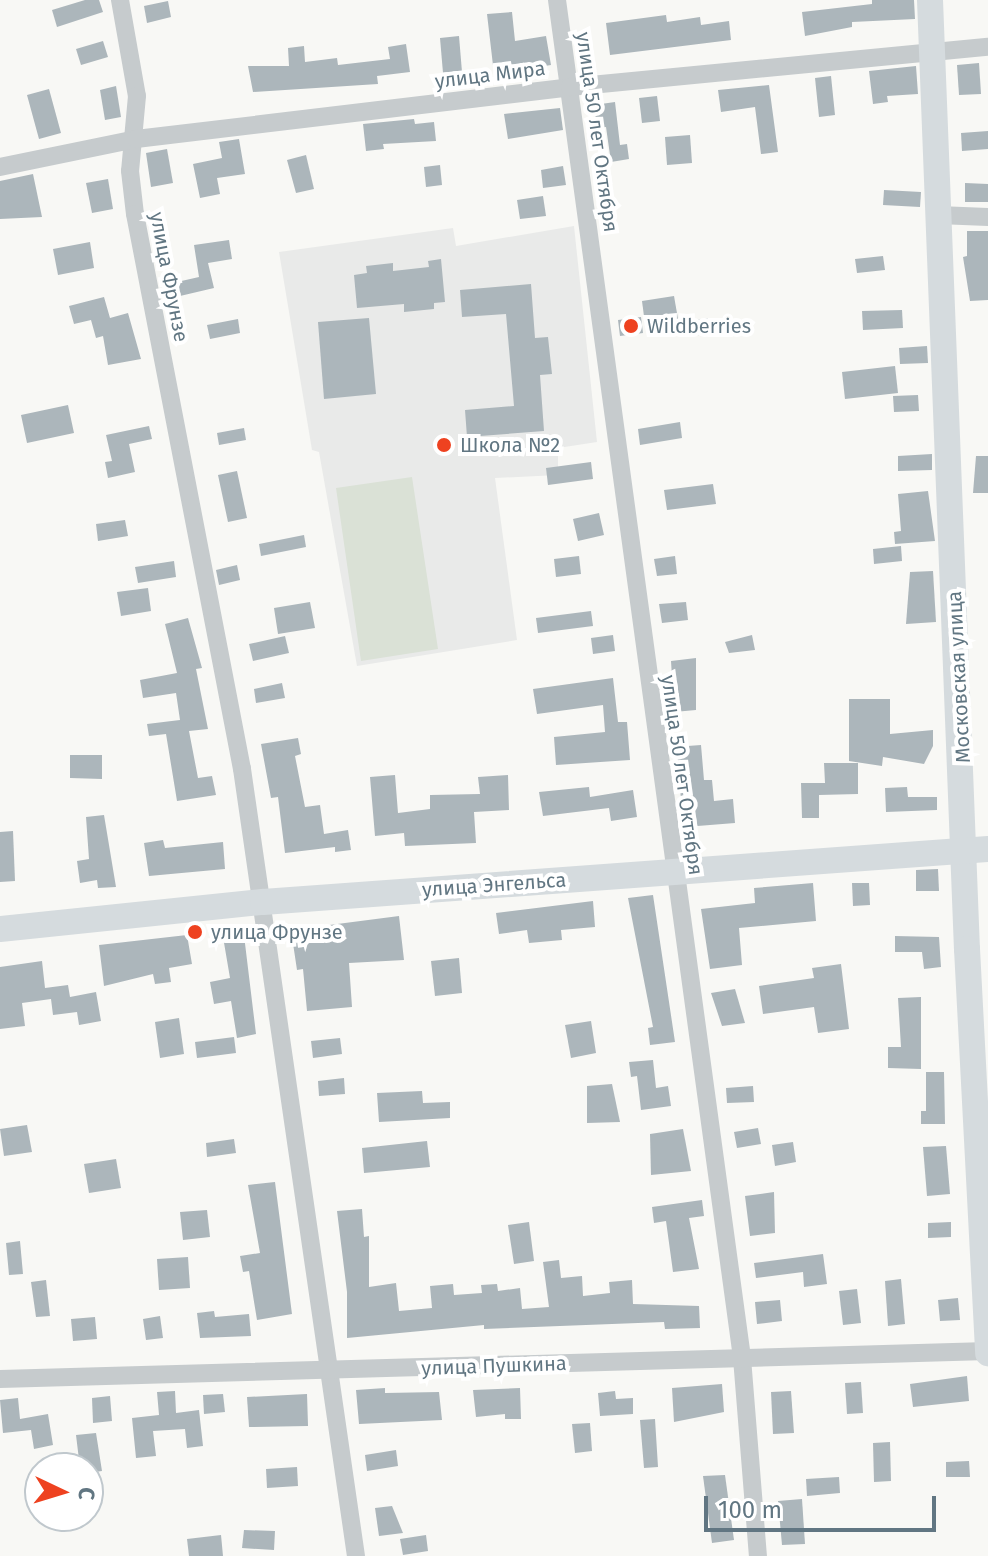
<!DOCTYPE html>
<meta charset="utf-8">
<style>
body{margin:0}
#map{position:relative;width:988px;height:1556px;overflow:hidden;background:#f8f8f5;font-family:"Fira Sans",sans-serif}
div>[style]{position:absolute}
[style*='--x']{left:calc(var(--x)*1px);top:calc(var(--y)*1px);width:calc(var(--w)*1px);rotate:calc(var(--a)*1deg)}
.built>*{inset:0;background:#e9eae9}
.green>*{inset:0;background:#dae1d6}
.building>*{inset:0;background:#acb6bb}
.street>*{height:18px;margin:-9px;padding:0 9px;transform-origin:9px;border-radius:9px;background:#c6cbcd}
.secondary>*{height:26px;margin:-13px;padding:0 13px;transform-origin:13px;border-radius:13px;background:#d5dbde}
.dots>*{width:22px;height:22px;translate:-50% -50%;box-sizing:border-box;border:4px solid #fff;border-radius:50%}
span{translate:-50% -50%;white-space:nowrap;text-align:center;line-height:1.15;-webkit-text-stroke:8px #fff;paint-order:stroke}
.street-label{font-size:20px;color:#617682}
.poi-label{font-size:20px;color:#617682}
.left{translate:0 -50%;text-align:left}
.north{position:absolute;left:24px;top:1452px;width:80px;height:80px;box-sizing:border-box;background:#fff;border:2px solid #c0c8cd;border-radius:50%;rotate:94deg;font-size:22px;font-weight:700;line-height:32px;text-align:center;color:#617682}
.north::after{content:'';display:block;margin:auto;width:28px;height:36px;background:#ee4220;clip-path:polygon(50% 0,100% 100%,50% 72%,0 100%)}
.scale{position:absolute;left:704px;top:1496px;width:232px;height:36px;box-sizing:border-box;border:4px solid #617682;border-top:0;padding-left:10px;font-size:24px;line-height:28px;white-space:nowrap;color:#617682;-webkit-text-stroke:6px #fff;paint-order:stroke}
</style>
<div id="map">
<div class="built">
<i style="clip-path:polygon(574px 226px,597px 442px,558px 448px,558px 475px,495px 478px,517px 640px,357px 666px,319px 452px,312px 450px,279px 252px,453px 228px,456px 246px)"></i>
</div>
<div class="green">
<i style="clip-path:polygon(412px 477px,438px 649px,361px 661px,336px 488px)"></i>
</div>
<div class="building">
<i style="clip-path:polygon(85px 0,99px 0,103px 12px,57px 27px,52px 10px)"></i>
<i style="clip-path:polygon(872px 0,914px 0,915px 19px,852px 22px,852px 27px,805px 36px,802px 12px,872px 4px)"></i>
<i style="clip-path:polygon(168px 1px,171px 17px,147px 23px,144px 6px)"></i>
<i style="clip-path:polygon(512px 12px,515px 41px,546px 36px,551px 65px,494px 74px,487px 14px)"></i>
<i style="clip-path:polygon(666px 15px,667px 22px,700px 17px,701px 25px,729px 21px,731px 40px,610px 55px,606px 23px)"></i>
<i style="clip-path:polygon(459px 36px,462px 72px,443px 73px,440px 38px)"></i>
<i style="clip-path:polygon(103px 41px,108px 57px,81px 65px,76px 49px)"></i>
<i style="clip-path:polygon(406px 44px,410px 72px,377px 76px,378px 84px,253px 92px,248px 66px,289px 66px,288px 48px,304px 46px,305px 62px,337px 58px,338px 65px,390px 59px,388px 47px)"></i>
<i style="clip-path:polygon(979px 63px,981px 94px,959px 95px,957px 65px)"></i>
<i style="clip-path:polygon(916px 66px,918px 94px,887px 96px,888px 102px,873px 104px,869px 71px)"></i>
<i style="clip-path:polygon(831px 76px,835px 115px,819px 117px,815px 78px)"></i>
<i style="clip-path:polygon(769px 85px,778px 152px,761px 154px,755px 107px,721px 112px,718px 90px)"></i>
<i style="clip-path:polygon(116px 86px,121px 117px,105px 120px,100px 90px)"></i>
<i style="clip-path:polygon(49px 89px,61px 133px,39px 139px,27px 95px)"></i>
<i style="clip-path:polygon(657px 96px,660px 121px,642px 123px,639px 98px)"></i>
<i style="clip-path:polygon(615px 102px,620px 145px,627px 144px,629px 159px,611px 162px,606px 127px,597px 128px,594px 105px)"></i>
<i style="clip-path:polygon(560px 108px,563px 130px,508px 139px,504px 114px)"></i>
<i style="clip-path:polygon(414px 119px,415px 124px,434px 122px,436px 141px,383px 144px,384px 149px,366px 151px,363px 124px)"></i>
<i style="clip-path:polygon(988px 131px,988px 149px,962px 151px,961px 133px)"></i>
<i style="clip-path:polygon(690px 135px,692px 163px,667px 165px,665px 137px)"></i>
<i style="clip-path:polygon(239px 139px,245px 174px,217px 178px,220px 194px,200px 198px,193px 164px,222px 158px,219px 142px)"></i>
<i style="clip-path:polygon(167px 149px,173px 183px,151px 187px,146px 153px)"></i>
<i style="clip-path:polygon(306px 155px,314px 189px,296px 193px,287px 160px)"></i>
<i style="clip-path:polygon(440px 165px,442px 185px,426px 187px,424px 167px)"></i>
<i style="clip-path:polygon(563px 166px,566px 185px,543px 188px,541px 170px)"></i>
<i style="clip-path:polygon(33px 174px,42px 217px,0 219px,0 181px)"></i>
<i style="clip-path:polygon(108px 179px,113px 209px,92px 213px,86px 183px)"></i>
<i style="clip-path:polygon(965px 183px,988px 184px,988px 202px,965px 202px)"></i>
<i style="clip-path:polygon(884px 190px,921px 192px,920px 207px,883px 205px)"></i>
<i style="clip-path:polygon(543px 196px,546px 216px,520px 219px,517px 200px)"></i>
<i style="clip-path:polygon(967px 231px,988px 231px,988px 300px,970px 301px,963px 257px,967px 256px)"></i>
<i style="clip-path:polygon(229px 240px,232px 259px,208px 263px,214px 288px,180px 296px,177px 282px,199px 277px,194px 245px)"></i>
<i style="clip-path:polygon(90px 242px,94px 268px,58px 275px,53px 249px)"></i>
<i style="clip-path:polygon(883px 256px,885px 270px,857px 273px,855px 259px)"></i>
<i style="clip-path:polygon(441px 259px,445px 302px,434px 303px,434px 309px,404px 312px,404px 304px,357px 308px,354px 275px,367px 273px,366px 266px,393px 263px,393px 271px,429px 267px,428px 261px)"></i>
<i style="clip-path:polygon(531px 284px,535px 338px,548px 337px,552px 374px,540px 375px,544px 431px,467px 437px,465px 410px,514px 406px,506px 314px,462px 317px,460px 290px)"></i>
<i style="clip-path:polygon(674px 296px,678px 319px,645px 324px,642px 301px)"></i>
<i style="clip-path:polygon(104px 297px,110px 318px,128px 313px,141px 359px,108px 365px,103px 336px,96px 338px,91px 320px,74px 324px,69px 306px)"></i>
<i style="clip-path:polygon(902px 310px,903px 328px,863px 330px,862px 311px)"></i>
<i style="clip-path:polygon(641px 317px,643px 333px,620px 336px,618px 320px)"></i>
<i style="clip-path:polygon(369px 318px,376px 394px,324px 399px,318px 322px)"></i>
<i style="clip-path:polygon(710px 318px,713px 333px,686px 337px,684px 322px)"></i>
<i style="clip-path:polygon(238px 319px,240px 333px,210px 339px,207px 325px)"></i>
<i style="clip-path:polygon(927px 346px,928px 363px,900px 364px,899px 348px)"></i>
<i style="clip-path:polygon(895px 366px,898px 393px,845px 399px,842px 372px)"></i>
<i style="clip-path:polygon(918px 395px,919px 411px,894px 412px,893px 396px)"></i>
<i style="clip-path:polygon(68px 405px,74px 433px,27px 443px,21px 415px)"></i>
<i style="clip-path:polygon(680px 422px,682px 438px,640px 445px,638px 429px)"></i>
<i style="clip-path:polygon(149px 426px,152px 439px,129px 444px,135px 472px,108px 478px,105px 462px,112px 461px,106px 435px)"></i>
<i style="clip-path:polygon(244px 428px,246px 440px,219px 445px,217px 433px)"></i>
<i style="clip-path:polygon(932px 454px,932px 470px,898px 471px,898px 456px)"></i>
<i style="clip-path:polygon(976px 456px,988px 456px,988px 493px,973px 493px)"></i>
<i style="clip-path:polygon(591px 462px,593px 479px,548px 485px,546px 468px)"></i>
<i style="clip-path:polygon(237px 471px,247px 518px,228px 522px,218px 475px)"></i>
<i style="clip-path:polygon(713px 484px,716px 504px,667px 510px,664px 490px)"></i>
<i style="clip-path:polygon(928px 491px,935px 541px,895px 544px,894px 532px,901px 531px,898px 494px)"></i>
<i style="clip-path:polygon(599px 513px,604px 535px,578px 541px,573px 519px)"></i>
<i style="clip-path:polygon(125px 520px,128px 536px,98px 541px,96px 524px)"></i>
<i style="clip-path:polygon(304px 535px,306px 547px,261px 556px,259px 544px)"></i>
<i style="clip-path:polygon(901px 546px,902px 561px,874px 564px,873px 549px)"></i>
<i style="clip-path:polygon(579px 556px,581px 574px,556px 577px,554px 559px)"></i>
<i style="clip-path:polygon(675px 556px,677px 574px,657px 576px,654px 559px)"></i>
<i style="clip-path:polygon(174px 561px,176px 577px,138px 583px,135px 567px)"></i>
<i style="clip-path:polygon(237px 565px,240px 580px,219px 585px,216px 570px)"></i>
<i style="clip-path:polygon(933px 571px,936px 622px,906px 624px,910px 572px)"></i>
<i style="clip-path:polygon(148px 588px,151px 611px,121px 616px,117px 592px)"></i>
<i style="clip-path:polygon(310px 602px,315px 628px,278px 634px,274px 608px)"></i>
<i style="clip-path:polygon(686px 602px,688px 620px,662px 623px,659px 604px)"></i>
<i style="clip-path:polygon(591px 611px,593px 626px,538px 633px,536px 618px)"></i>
<i style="clip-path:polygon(188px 618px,202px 668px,196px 669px,208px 729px,189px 731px,198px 778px,212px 776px,216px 795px,177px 801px,166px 734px,149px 736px,147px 724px,180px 720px,176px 693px,143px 698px,140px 680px,177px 673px,165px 624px)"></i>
<i style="clip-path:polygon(613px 635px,615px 651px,593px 654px,591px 638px)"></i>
<i style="clip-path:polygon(752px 635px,755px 650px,729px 653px,725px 642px)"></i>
<i style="clip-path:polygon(285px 636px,289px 653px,253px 661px,249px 644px)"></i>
<i style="clip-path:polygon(696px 658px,696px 710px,674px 712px,671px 661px)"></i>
<i style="clip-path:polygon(613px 678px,618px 722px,627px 722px,630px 760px,556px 765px,554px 737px,605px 732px,603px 705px,537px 714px,533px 689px)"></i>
<i style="clip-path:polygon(282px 683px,285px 698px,256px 703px,254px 689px)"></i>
<i style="clip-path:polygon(849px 699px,890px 699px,890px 734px,933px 730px,933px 746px,924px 764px,883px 757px,882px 766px,849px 761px)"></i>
<i style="clip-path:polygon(298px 738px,301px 754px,295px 756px,305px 807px,320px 805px,324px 834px,348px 830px,351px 850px,335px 852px,335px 847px,285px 853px,278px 797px,271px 798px,261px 744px)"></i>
<i style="clip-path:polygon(701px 745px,704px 780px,712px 780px,714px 801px,733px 799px,735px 823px,685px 827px,674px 747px)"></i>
<i style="clip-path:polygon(70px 755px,102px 755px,102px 779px,70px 778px)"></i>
<i style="clip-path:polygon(824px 763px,858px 763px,858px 794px,819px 795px,819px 818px,802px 818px,801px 783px,825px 783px)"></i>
<i style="clip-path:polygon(395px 775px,398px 813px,430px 809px,430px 795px,480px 794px,478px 777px,508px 775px,509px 810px,474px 812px,476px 843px,405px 846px,404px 833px,375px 836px,370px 777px)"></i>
<i style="clip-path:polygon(589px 787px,590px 797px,633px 790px,637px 817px,611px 821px,609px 808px,543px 816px,539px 792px)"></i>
<i style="clip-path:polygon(907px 787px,908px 797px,937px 797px,937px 810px,886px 812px,885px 788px)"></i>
<i style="clip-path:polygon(104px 815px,116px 887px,98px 888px,97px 880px,80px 883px,77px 861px,89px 859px,86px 817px)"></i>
<i style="clip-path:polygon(13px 831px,15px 881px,0 882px,0 832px)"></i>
<i style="clip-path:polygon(163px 840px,165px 848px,223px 842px,225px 869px,149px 876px,144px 843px)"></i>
<i style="clip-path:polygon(938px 869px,939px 891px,916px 891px,916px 870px)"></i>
<i style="clip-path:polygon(813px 883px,816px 921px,739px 928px,742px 965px,710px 969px,701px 909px,755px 903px,754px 888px)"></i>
<i style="clip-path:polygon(852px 883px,869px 883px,870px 905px,853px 906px)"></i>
<i style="clip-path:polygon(653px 895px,675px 1042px,650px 1045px,648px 1028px,653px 1027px,628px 898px)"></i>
<i style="clip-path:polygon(593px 901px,595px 927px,561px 930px,562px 940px,529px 943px,527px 930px,499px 934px,496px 913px)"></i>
<i style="clip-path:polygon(399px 916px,404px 960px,349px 963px,352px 1007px,307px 1011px,303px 969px,297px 970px,291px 930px)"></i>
<i style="clip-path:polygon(243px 927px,256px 1034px,237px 1038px,231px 1001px,214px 1004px,210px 982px,230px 978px,222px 931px)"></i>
<i style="clip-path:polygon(187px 935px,192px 964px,169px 968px,171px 982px,155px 984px,153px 974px,104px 986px,99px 945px)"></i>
<i style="clip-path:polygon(895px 936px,939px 937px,941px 967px,924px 969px,922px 952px,895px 952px)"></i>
<i style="clip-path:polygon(459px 958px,462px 993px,435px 996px,431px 961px)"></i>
<i style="clip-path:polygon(42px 961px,45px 988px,68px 985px,70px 997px,96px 992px,101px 1021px,79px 1025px,77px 1012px,53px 1015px,51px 999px,22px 1003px,25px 1026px,0 1029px,0 967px)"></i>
<i style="clip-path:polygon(841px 964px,849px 1029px,818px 1033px,814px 1007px,763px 1014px,759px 986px,814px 978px,812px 968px)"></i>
<i style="clip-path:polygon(735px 989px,745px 1023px,722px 1026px,711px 993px)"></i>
<i style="clip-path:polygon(921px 997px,921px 1069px,888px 1068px,888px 1047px,901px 1047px,898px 998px)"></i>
<i style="clip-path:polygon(179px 1018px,184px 1054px,160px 1058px,155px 1022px)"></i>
<i style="clip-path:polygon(591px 1021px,596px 1053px,571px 1058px,565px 1025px)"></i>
<i style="clip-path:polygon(234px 1037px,236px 1053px,197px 1058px,195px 1042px)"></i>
<i style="clip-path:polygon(340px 1038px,342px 1054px,313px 1058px,311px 1041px)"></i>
<i style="clip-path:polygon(653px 1060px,656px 1088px,668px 1086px,671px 1106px,641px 1110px,637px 1076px,631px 1077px,629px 1062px)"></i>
<i style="clip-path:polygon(926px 1072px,944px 1072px,945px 1124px,921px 1124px,921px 1111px,926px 1111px)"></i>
<i style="clip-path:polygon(344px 1078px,345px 1094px,319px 1096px,318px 1081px)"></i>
<i style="clip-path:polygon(612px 1084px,620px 1122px,587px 1123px,587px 1086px)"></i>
<i style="clip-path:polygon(753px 1086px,754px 1102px,727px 1103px,726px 1088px)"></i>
<i style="clip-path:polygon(422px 1091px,423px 1103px,450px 1102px,450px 1118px,379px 1122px,377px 1093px)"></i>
<i style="clip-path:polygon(27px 1125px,32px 1152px,4px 1156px,0 1129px)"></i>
<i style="clip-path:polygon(758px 1128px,761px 1144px,737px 1148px,734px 1132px)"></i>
<i style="clip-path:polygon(683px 1129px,691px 1171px,651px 1175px,650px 1134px)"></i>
<i style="clip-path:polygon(234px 1139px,236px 1153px,207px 1157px,206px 1143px)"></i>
<i style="clip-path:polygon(427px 1141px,430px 1167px,364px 1173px,362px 1148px)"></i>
<i style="clip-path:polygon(793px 1142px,796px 1162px,775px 1166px,772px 1145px)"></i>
<i style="clip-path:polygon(946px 1146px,950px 1194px,927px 1196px,923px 1147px)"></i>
<i style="clip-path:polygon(116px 1159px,121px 1188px,89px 1193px,84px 1164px)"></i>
<i style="clip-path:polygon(275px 1182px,292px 1314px,257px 1320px,249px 1271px,243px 1272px,240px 1256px,260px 1253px,248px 1185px)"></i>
<i style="clip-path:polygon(774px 1192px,775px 1233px,750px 1236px,745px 1196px)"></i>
<i style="clip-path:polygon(702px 1200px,704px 1216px,689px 1218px,699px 1269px,673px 1272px,666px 1221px,654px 1223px,652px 1207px)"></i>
<i style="clip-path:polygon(362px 1209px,364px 1237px,369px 1236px,369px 1287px,396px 1283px,399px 1311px,432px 1308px,430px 1286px,453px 1284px,454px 1295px,482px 1293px,481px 1285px,497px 1284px,498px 1291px,520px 1288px,522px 1309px,549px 1307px,543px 1262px,559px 1260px,561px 1278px,582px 1276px,583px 1296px,610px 1293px,609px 1282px,632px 1280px,633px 1304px,699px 1306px,700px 1328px,665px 1329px,664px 1322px,484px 1329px,484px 1325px,347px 1338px,347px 1292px,337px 1211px)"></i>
<i style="clip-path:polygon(207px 1210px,210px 1237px,183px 1240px,180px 1212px)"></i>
<i style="clip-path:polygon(529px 1222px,534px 1261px,514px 1264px,508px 1225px)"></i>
<i style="clip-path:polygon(951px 1222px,951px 1237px,928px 1238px,928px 1223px)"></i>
<i style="clip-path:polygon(20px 1241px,23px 1274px,9px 1275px,6px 1243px)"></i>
<i style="clip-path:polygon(823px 1254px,827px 1284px,804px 1287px,803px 1272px,756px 1278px,754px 1263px)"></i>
<i style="clip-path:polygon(188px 1257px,190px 1288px,159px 1290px,157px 1259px)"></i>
<i style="clip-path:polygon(901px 1279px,905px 1324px,888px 1326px,885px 1281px)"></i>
<i style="clip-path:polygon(46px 1280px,50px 1316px,36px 1317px,31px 1282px)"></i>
<i style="clip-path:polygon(857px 1289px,861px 1323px,843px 1325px,839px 1291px)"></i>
<i style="clip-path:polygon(958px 1298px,960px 1320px,940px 1321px,938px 1300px)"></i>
<i style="clip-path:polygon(780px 1300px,782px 1321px,757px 1324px,755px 1302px)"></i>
<i style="clip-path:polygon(214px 1311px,215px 1317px,249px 1314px,251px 1336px,200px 1338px,197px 1313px)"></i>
<i style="clip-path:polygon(160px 1316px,163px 1338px,146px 1340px,143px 1319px)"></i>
<i style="clip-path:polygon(95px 1317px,97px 1339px,73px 1341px,71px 1319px)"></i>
<i style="clip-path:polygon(967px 1376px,969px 1401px,913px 1407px,910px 1384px)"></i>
<i style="clip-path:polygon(861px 1382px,863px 1413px,847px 1414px,845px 1383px)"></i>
<i style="clip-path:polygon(722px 1384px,724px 1412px,674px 1422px,672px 1388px)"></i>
<i style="clip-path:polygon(385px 1388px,385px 1393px,439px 1392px,442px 1420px,359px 1424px,356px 1390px)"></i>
<i style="clip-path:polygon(520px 1388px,521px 1419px,505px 1419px,505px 1414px,476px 1417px,473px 1390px)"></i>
<i style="clip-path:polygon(175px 1391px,176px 1413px,199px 1410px,203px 1446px,187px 1448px,185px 1429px,153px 1431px,156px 1456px,136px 1458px,132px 1418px,159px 1415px,157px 1392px)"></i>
<i style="clip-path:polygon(615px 1391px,616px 1399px,633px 1398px,633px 1414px,600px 1416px,598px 1393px)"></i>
<i style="clip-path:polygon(791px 1391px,794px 1433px,773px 1434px,771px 1392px)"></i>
<i style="clip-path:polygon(223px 1394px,225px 1412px,204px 1414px,203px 1395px)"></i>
<i style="clip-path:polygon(307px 1394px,308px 1426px,249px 1427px,247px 1397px)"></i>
<i style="clip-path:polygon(110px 1396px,112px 1421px,93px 1423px,92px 1398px)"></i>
<i style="clip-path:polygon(18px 1398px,20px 1419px,48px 1414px,53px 1445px,34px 1449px,31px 1430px,3px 1433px,0 1400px)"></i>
<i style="clip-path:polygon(655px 1419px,658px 1467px,644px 1468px,640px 1420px)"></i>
<i style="clip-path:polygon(590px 1423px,592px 1451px,575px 1453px,572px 1424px)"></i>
<i style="clip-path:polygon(96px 1433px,102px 1471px,88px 1473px,88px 1468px,80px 1468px,76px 1435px)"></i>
<i style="clip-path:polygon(890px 1442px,891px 1481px,874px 1482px,873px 1443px)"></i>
<i style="clip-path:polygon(396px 1450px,398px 1466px,367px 1471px,365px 1455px)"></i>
<i style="clip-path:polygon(969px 1461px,970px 1477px,946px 1477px,946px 1462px)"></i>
<i style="clip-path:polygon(297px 1467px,298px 1486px,267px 1488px,266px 1469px)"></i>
<i style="clip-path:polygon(725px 1475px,734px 1540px,712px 1543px,703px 1476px)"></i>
<i style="clip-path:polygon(839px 1477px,840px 1493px,807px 1496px,806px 1479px)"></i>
<i style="clip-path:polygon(802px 1499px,805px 1544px,782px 1545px,778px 1501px)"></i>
<i style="clip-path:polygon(392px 1506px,403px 1533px,379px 1536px,375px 1508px)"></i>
<i style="clip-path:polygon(244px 1530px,275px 1531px,274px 1550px,242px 1548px)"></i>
<i style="clip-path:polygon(221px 1535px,223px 1556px,189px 1556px,187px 1539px)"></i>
<i style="clip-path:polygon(426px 1535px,428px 1551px,403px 1555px,400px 1539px)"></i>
</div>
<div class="street">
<i style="--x:120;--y:0;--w:97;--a:80"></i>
<i style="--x:137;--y:96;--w:75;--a:95.3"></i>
<i style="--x:130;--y:171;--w:43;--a:83.4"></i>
<i style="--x:135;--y:214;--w:565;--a:79.09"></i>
<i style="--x:242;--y:769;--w:795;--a:81.76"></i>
<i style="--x:557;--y:0;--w:1371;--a:82.24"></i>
<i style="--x:742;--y:1358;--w:199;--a:85.4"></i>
<i style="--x:0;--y:167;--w:139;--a:-11.6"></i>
<i style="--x:136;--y:139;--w:437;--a:-6.8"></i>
<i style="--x:570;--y:87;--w:420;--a:-5.5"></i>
<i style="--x:938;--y:215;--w:50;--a:2.3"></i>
<i style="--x:0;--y:1379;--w:988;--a:-1.62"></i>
</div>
<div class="secondary">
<i style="--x:930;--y:0;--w:950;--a:87.77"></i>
<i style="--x:967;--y:949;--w:405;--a:87"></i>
<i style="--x:0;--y:929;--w:264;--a:-5.9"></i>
<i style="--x:263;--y:902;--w:727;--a:-4.18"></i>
</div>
<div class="dots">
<i style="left:631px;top:326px;background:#ee4220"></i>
<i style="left:444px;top:445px;background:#ee4220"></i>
<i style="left:195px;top:932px;background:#ee4220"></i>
</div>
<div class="street-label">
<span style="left:490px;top:75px;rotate:-7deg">улица Мира</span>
<span style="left:597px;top:132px;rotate:82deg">улица 50 лет Октября</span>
<span style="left:169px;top:277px;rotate:79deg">улица Фрунзе</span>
<span style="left:959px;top:677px;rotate:-93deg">Московская улица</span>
<span style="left:682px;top:775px;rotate:82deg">улица 50 лет Октября</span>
<span style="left:494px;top:885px;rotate:-4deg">улица Энгельса</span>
<span style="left:494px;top:1366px;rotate:-2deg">улица Пушкина</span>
</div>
<div class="poi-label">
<span class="left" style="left:647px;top:326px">Wildberries</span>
<span class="left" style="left:460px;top:445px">Школа №2</span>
<span class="left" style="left:211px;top:932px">улица Фрунзе</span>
</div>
<div class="north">С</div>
<div class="scale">100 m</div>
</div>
